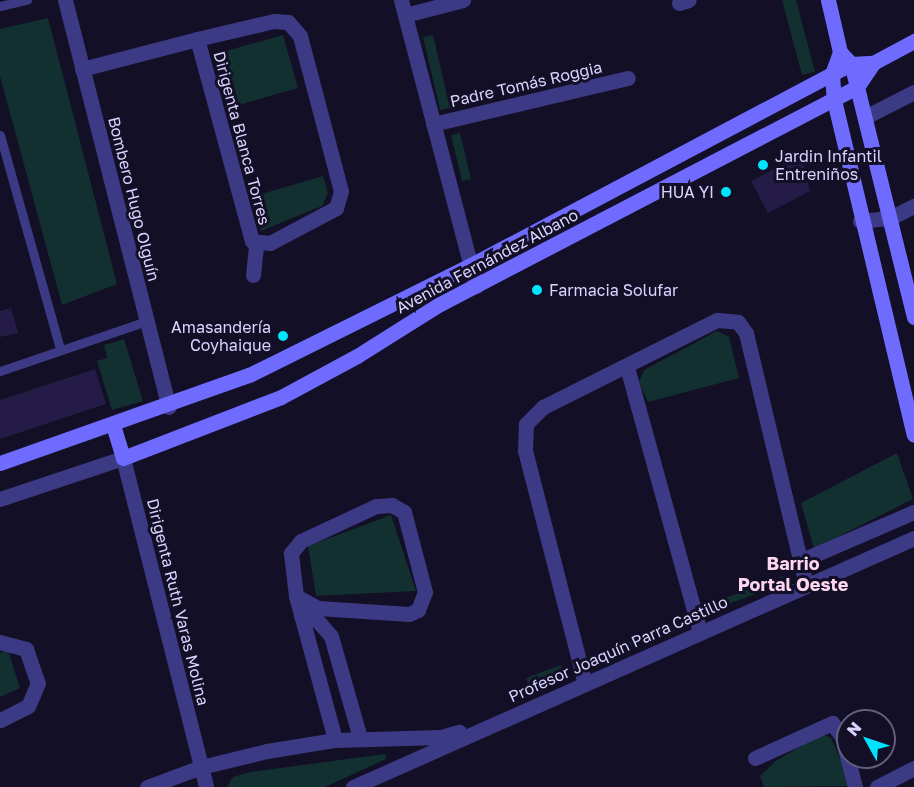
<!DOCTYPE html>
<meta charset="utf-8">
<style>
body{margin:0}
#map{position:relative;width:914px;height:787px;overflow:hidden;background:#130f26;font-family:"Golos Text",sans-serif}
div>[style]{position:absolute}
[style*='--x']{left:calc(var(--x)*1px);top:calc(var(--y)*1px);width:calc(var(--w)*1px);rotate:calc(var(--a)*1deg)}
.green>*{inset:0;background:#12302f}
.building>*{inset:0;background:#241b47}
.lane>*{height:9px;margin:-4.5px;padding:0 4.5px;transform-origin:4.5px;border-radius:4.5px;background:#3d3a85}
.street>*{height:15px;margin:-7.5px;padding:0 7.5px;transform-origin:7.5px;border-radius:7.5px;background:#3d3a85}
.secondary>*{height:15px;margin:-7.5px;padding:0 7.5px;transform-origin:7.5px;border-radius:7.5px;background:#6f6bff}
.dots>*{width:16px;height:16px;translate:-50% -50%;box-sizing:border-box;border:3px solid #130f26;border-radius:50%}
span{translate:-50% -50%;white-space:nowrap;text-align:center;line-height:1.15;-webkit-text-stroke:6px #130f26;paint-order:stroke}
.street-label{font-size:16px;color:#d9d4ff}
.poi-label{font-size:16px;color:#d9d4ff}
.left{translate:0 -50%;text-align:left}
.right{translate:-100% -50%;text-align:right}
.neighbourhood-label{font-size:18px;color:#ffd6f0;font-weight:700}
.north{position:absolute;left:836px;top:709px;width:60px;height:60px;box-sizing:border-box;background:#130f26;border:2px solid #625e7d;border-radius:50%;rotate:310deg;font-size:16px;font-weight:700;line-height:24px;text-align:center;color:#d9d4ff}
.north::after{content:'';display:block;margin:auto;width:21px;height:27px;background:#00e5ff;clip-path:polygon(50% 0,100% 100%,50% 72%,0 100%)}
</style>
<div id="map">
<div class="green">
<i style="clip-path:polygon(782px 0,796px 0,815px 72px,802px 75px)"></i>
<i style="clip-path:polygon(48px 18px,117px 284px,62px 305px,0 76px,0 29px)"></i>
<i style="clip-path:polygon(283px 35px,298px 88px,235px 106px,219px 53px)"></i>
<i style="clip-path:polygon(433px 35px,450px 108px,440px 110px,423px 37px)"></i>
<i style="clip-path:polygon(460px 133px,471px 179px,462px 181px,451px 135px)"></i>
<i style="clip-path:polygon(323px 176px,328px 193px,322px 206px,261px 231px,251px 197px)"></i>
<i style="clip-path:polygon(717px 331px,729px 337px,739px 378px,648px 402px,639px 382px,644px 370px)"></i>
<i style="clip-path:polygon(124px 339px,143px 401px,112px 410px,97px 361px,107px 358px,104px 345px)"></i>
<i style="clip-path:polygon(897px 453px,913px 499px,814px 549px,801px 503px)"></i>
<i style="clip-path:polygon(391px 515px,416px 591px,316px 596px,308px 546px)"></i>
<i style="clip-path:polygon(783px 576px,782px 584px,707px 612px,705px 606px)"></i>
<i style="clip-path:polygon(677px 623px,674px 631px,600px 659px,598px 653px)"></i>
<i style="clip-path:polygon(8px 650px,20px 688px,0 697px,0 653px)"></i>
<i style="clip-path:polygon(561px 665px,566px 680px,530px 692px,526px 678px)"></i>
<i style="clip-path:polygon(822px 734px,831px 738px,852px 786px,764px 787px,760px 776px,777px 760px)"></i>
<i style="clip-path:polygon(385px 754px,386px 759px,325px 787px,227px 787px,233px 777px,250px 772px)"></i>
</div>
<div class="building">
<i style="clip-path:polygon(801px 155px,810px 191px,768px 213px,751px 181px)"></i>
<i style="clip-path:polygon(11px 308px,18px 333px,0 337px,0 311px)"></i>
<i style="clip-path:polygon(95px 369px,106px 404px,0 439px,0 400px)"></i>
</div>
<div class="lane">
<i style="--x:0;--y:6;--w:28;--a:-13"></i>
<i style="--x:0;--y:135;--w:222;--a:74.3"></i>
<i style="--x:0;--y:371;--w:155;--a:-18.8"></i>
</div>
<div class="street">
<i style="--x:65;--y:0;--w:420;--a:75.7"></i>
<i style="--x:401;--y:0;--w:296;--a:75.3"></i>
<i style="--x:679;--y:3;--w:10;--a:-17"></i>
<i style="--x:405;--y:15;--w:60;--a:-14.5"></i>
<i style="--x:82;--y:69;--w:119;--a:-14.6"></i>
<i style="--x:197;--y:39;--w:79;--a:-13.2"></i>
<i style="--x:274;--y:21;--w:14;--a:4"></i>
<i style="--x:288;--y:22;--w:18;--a:49"></i>
<i style="--x:300;--y:36;--w:160;--a:75.2"></i>
<i style="--x:341;--y:191;--w:18;--a:106"></i>
<i style="--x:336;--y:208;--w:75;--a:152.1"></i>
<i style="--x:270;--y:243;--w:18;--a:-174"></i>
<i style="--x:252;--y:241;--w:209;--a:-105.2"></i>
<i style="--x:865;--y:117;--w:55;--a:-27"></i>
<i style="--x:433;--y:124;--w:200;--a:-13.3"></i>
<i style="--x:860;--y:221;--w:30;--a:-6"></i>
<i style="--x:890;--y:218;--w:27;--a:-27"></i>
<i style="--x:253;--y:275;--w:31;--a:-84"></i>
<i style="--x:627;--y:367;--w:275;--a:74.6"></i>
<i style="--x:0;--y:499;--w:130;--a:-18.4"></i>
<i style="--x:123;--y:458;--w:339;--a:75.8"></i>
<i style="--x:800;--y:561;--w:124;--a:-23.3"></i>
<i style="--x:296;--y:596;--w:25;--a:29"></i>
<i style="--x:318;--y:608;--w:91;--a:3.8"></i>
<i style="--x:409;--y:614;--w:10;--a:-24"></i>
<i style="--x:418;--y:610;--w:19;--a:-69"></i>
<i style="--x:425;--y:592;--w:83;--a:-104.7"></i>
<i style="--x:404;--y:512;--w:14;--a:-150"></i>
<i style="--x:392;--y:505;--w:16;--a:176"></i>
<i style="--x:376;--y:506;--w:83;--a:155"></i>
<i style="--x:301;--y:541;--w:16;--a:130"></i>
<i style="--x:291;--y:553;--w:43;--a:83.4"></i>
<i style="--x:296;--y:596;--w:149;--a:74.8"></i>
<i style="--x:301;--y:616;--w:16;--a:14"></i>
<i style="--x:317;--y:620;--w:21;--a:49"></i>
<i style="--x:331;--y:636;--w:106;--a:74.1"></i>
<i style="--x:0;--y:642;--w:27;--a:15"></i>
<i style="--x:26;--y:649;--w:36;--a:71"></i>
<i style="--x:38;--y:683;--w:25;--a:113"></i>
<i style="--x:28;--y:706;--w:31;--a:153"></i>
<i style="--x:585;--y:684;--w:241;--a:-104.4"></i>
<i style="--x:525;--y:451;--w:27;--a:-88"></i>
<i style="--x:526;--y:424;--w:24;--a:-45"></i>
<i style="--x:543;--y:407;--w:195;--a:-26.6"></i>
<i style="--x:717;--y:320;--w:21;--a:5"></i>
<i style="--x:738;--y:322;--w:14;--a:54"></i>
<i style="--x:746;--y:333;--w:259;--a:76.6"></i>
<i style="--x:755;--y:758;--w:85;--a:-24.4"></i>
<i style="--x:832;--y:723;--w:17;--a:54"></i>
<i style="--x:842;--y:737;--w:52;--a:75.4"></i>
<i style="--x:147;--y:787;--w:58;--a:-20.3"></i>
<i style="--x:201;--y:767;--w:68;--a:-13.6"></i>
<i style="--x:267;--y:751;--w:69;--a:-9.2"></i>
<i style="--x:335;--y:740;--w:106;--a:-1.6"></i>
<i style="--x:441;--y:737;--w:19;--a:-16"></i>
<i style="--x:353;--y:787;--w:614;--a:-23.93"></i>
<i style="--x:877;--y:787;--w:42;--a:-27.2"></i>
</div>
<div class="secondary">
<i style="--x:828;--y:0;--w:53;--a:77"></i>
<i style="--x:840;--y:52;--w:16;--a:47"></i>
<i style="--x:851;--y:64;--w:24;--a:75"></i>
<i style="--x:857;--y:87;--w:237;--a:76.1"></i>
<i style="--x:840;--y:52;--w:23;--a:110"></i>
<i style="--x:832;--y:74;--w:26;--a:86"></i>
<i style="--x:834;--y:100;--w:344;--a:76.6"></i>
<i style="--x:113;--y:425;--w:34;--a:73"></i>
<i style="--x:123;--y:458;--w:169;--a:-21.1"></i>
<i style="--x:281;--y:397;--w:86;--a:-28.3"></i>
<i style="--x:357;--y:356;--w:96;--a:-32.2"></i>
<i style="--x:438;--y:305;--w:472;--a:-27.5"></i>
<i style="--x:857;--y:87;--w:29;--a:-56"></i>
<i style="--x:0;--y:463;--w:264;--a:-19.5"></i>
<i style="--x:249;--y:375;--w:246;--a:-26.4"></i>
<i style="--x:469;--y:266;--w:432;--a:-27.9"></i>
<i style="--x:851;--y:64;--w:22;--a:-3"></i>
<i style="--x:873;--y:63;--w:47;--a:-28.2"></i>
</div>
<div class="dots">
<i style="left:763px;top:165px;background:#00e5ff"></i>
<i style="left:726px;top:192px;background:#00e5ff"></i>
<i style="left:537px;top:290px;background:#00e5ff"></i>
<i style="left:283px;top:336px;background:#00e5ff"></i>
</div>
<div class="street-label">
<span style="left:526px;top:84px;rotate:-13deg">Padre Tomás Roggia</span>
<span style="left:242px;top:138px;rotate:75deg">Dirigenta Blanca Torres</span>
<span style="left:134px;top:199px;rotate:76deg">Bombero Hugo Olguín</span>
<span style="left:487px;top:261px;rotate:-28deg">Avenida Fernández Albano</span>
<span style="left:178px;top:602px;rotate:76deg">Dirigenta Ruth Varas Molina</span>
<span style="left:618px;top:649px;rotate:-24deg">Profesor Joaquín Parra Castillo</span>
</div>
<div class="poi-label">
<span class="left" style="left:775px;top:165px">Jardin Infantil<br>Entreniños</span>
<span class="right" style="left:714px;top:192px">HUA YI</span>
<span class="left" style="left:549px;top:290px">Farmacia Solufar</span>
<span class="right" style="left:271px;top:336px">Amasandería<br>Coyhaique</span>
</div>
<div class="neighbourhood-label">
<span style="left:793px;top:574px">Barrio<br>Portal Oeste</span>
</div>
<div class="north">N</div>
</div>
